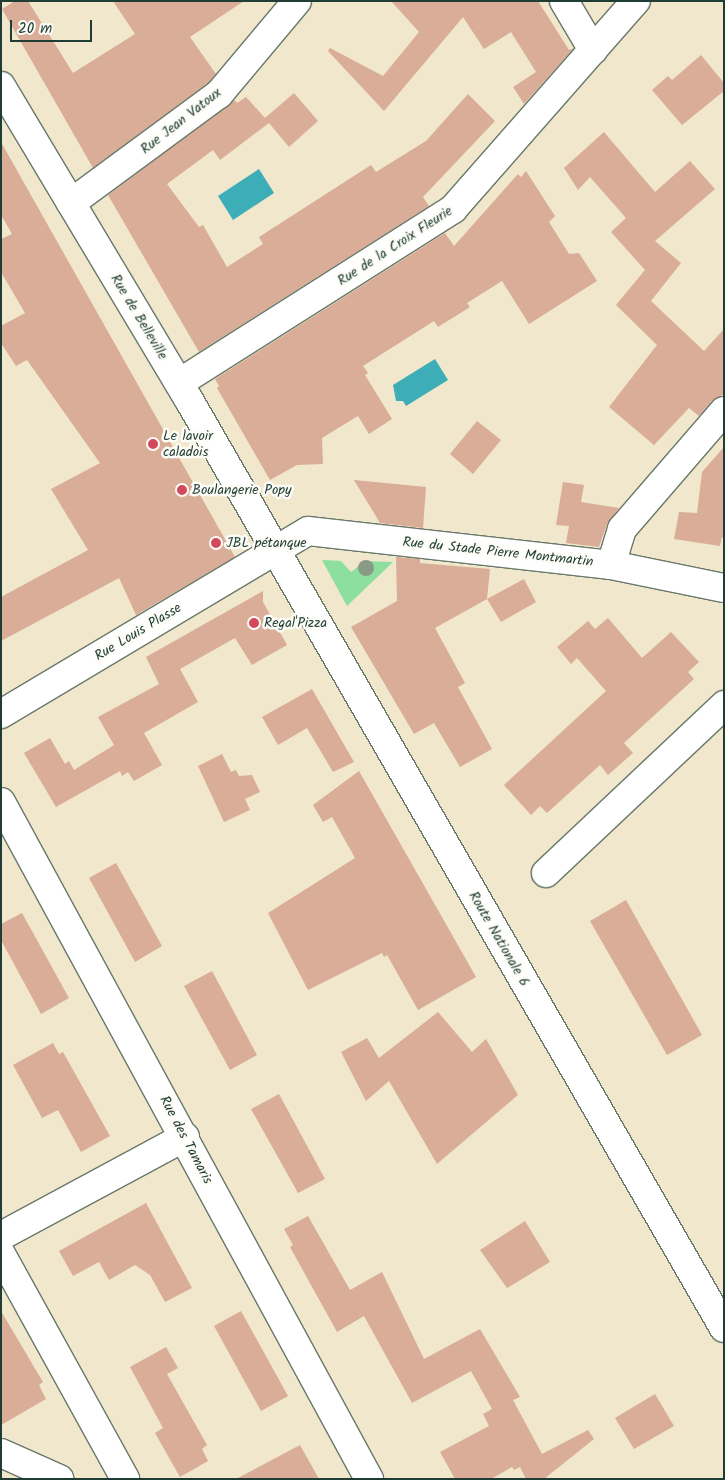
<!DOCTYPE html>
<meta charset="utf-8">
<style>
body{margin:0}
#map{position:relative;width:725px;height:1480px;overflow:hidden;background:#f0e7cc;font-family:Kalam,sans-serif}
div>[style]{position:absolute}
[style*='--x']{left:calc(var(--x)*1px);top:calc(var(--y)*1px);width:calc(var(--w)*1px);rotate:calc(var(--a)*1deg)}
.green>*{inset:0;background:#8cdf9f}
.water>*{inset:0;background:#3dadb7}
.building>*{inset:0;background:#d9ad97}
.roads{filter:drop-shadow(1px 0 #687869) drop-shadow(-1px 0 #687869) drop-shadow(0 1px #687869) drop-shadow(0 -1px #687869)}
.minor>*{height:28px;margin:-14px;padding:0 14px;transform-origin:14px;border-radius:14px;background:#fff}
.major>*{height:28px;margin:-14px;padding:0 14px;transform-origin:14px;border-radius:14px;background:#fff}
.trees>*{width:16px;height:16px;margin:-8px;border-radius:50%;background:#899b84}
.dots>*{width:14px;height:14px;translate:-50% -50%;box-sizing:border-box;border:2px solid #fdfcf7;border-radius:50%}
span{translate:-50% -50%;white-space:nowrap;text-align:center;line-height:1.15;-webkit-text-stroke:5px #fdfcf7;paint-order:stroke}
.street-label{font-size:14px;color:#1f3d34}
.poi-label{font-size:14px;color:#1f3d34}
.left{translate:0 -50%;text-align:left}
.frame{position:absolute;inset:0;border:2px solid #1f3d34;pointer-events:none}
.scale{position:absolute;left:10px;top:20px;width:82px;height:22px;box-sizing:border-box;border:2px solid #1f3d34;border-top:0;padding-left:6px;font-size:15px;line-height:18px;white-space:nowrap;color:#1f3d34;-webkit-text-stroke:4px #fdfcf7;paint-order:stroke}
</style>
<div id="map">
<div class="green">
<i style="clip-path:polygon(322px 560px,341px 561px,351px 572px,365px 561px,393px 562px,347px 606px)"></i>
</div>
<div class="water">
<i style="clip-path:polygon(259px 169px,274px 193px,233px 220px,218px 196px)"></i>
<i style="clip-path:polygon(435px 359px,448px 380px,406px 406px,403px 401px,396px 401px,393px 385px)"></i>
</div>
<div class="building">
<i style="clip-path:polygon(15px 1px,28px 1px,73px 73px,135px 34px,113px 1px,244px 1px,190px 37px,216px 74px,208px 83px,93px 168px,2px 9px)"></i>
<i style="clip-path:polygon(391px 1px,538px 1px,569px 50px,574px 48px,524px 104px,513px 87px,536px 72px,511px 32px,484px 49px,463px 17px,384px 111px,328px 51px,330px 48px,383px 76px,419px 32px)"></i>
<i style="clip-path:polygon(701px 55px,724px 83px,724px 91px,682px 125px,652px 90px,668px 76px,672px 80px)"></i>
<i style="clip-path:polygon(294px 93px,318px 121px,289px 147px,269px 123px,220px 160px,213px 150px,167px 184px,199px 227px,203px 225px,227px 267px,263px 244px,259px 237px,371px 165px,376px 172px,426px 141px,468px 94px,495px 121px,423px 197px,429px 206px,199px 352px,108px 195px,235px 100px,237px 103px,246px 97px,265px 118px)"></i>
<i style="clip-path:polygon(604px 132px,655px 192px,690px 161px,715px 189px,655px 241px,681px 263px,651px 301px,704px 351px,724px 329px,724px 394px,712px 401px,699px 416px,689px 408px,654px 445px,609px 407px,657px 345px,616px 305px,645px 270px,611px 232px,626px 218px,590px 177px,578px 190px,564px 168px)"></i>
<i style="clip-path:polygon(1px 142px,235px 557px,136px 615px,119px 578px,1px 641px,1px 597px,88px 550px,51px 489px,100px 463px,27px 360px,16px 366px,1px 343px,1px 326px,25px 313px,1px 272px,1px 239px,12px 234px,1px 215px)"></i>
<i style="clip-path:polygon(526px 171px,555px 216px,549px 222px,569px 254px,579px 253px,597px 281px,529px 324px,502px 281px,467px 303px,470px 307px,438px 327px,434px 321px,363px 366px,368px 373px,365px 375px,392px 419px,369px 434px,358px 416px,322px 438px,323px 464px,297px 465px,270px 480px,217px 388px,219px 386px,215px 379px,445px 233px,454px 246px,518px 174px,521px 177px)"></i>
<i style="clip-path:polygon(477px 421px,501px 440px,473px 474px,450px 454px)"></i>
<i style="clip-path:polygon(724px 447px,724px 539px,722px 537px,720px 546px,674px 539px,679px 512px,697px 513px,702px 472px)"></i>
<i style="clip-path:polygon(354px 480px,426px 487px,423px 528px,380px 523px)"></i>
<i style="clip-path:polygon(563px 482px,584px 485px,581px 502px,619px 508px,607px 524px,599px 547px,566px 543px,569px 526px,556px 525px)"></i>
<i style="clip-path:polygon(396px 557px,420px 559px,420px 563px,490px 569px,487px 599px,435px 628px,465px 683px,458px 687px,492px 749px,460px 767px,434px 723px,414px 734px,351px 627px,397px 601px)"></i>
<i style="clip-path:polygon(524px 579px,536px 602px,501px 622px,487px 599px)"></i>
<i style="clip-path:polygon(263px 591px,263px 602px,287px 645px,252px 665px,235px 638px,180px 669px,198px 702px,144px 733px,162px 765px,134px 781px,128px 772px,122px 776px,120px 771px,56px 807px,24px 753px,50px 738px,65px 764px,69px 761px,74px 770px,114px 745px,98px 717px,159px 684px,146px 657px)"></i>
<i style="clip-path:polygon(608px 618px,642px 658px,671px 632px,699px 662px,688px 672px,694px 679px,624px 743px,633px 753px,608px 775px,600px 765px,547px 813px,540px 806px,531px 815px,504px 785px,606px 691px,577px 658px,571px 664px,557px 647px,588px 621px,595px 629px)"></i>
<i style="clip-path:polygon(312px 689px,354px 762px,333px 772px,307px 728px,278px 745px,262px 717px)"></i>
<i style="clip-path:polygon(222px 754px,231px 772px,236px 770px,239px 776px,252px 775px,260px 792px,245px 799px,250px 810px,224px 822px,198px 766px)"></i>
<i style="clip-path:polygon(359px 771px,476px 977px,418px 1010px,387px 955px,384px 957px,382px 953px,308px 990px,268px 913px,355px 858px,332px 817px,323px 822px,313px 805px)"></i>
<i style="clip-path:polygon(116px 863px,162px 946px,135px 962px,89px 878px)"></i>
<i style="clip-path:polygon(626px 900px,702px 1035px,667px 1055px,590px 921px)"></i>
<i style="clip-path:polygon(22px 913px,69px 998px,41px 1014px,1px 940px,1px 924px)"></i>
<i style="clip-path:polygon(212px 971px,257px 1055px,230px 1070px,184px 986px)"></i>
<i style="clip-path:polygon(438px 1012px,472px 1052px,486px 1039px,518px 1095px,437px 1164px,389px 1081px,366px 1101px,341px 1052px,367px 1038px,379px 1058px)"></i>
<i style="clip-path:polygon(53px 1043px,59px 1054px,63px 1052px,110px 1136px,81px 1152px,58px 1110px,42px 1118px,13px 1065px)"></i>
<i style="clip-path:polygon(279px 1094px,325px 1179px,298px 1193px,251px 1109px)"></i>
<i style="clip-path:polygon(146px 1203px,192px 1288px,165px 1302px,150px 1275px,135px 1265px,109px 1280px,99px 1262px,73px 1276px,59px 1251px)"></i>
<i style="clip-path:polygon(308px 1216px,350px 1290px,382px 1272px,424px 1359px,480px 1329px,520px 1397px,513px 1400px,542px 1454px,588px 1430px,594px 1439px,544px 1479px,526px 1479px,520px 1467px,514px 1470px,512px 1467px,491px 1479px,455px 1479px,440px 1452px,489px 1426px,483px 1414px,492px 1409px,471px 1371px,412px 1403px,364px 1316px,337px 1332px,290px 1247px,293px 1245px,284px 1229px)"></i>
<i style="clip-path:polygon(525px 1221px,550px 1262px,507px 1288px,480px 1250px)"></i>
<i style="clip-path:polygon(1px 1311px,43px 1382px,39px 1385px,46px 1399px,1px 1425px)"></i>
<i style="clip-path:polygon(241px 1311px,288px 1396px,261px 1411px,214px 1326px)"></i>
<i style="clip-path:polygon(166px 1347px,178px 1368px,167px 1374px,207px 1445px,202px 1449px,208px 1461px,180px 1477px,155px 1433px,163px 1428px,130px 1367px)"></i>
<i style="clip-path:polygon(655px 1394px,674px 1426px,634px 1449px,615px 1418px)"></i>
<i style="clip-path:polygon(300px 1445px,319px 1479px,236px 1479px)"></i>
</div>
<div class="roads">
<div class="minor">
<i style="--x:564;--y:1;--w:57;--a:59.4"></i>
<i style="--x:71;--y:203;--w:184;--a:-36.4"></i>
<i style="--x:219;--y:94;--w:121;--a:-50"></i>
<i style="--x:179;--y:383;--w:325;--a:-32.4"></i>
<i style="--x:453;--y:209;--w:277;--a:-48.7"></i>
<i style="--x:611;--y:565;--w:38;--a:-73"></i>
<i style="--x:622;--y:529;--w:156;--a:-49.2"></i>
<i style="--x:1;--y:714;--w:357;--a:-30.8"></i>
<i style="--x:308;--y:531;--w:305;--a:6.4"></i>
<i style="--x:611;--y:565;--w:115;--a:11.5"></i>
<i style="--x:1;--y:802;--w:771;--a:61.47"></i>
<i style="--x:546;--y:873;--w:245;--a:-43.3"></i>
<i style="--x:1;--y:1236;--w:209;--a:-28.3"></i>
<i style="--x:1;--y:1254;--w:257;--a:61.1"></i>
<i style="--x:1;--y:1453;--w:64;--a:24.1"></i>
</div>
<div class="major">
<i style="--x:1;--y:86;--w:366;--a:59.1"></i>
<i style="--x:189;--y:400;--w:1071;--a:60.04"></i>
</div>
</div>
<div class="trees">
<i style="left:366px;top:568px"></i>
</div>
<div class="dots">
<i style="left:153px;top:444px;background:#d1495b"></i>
<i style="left:182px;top:490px;background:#d1495b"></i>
<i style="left:216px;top:543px;background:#d1495b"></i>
<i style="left:254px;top:623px;background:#d1495b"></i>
</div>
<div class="street-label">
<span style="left:181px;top:121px;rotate:-38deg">Rue Jean Vatoux</span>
<span style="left:395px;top:246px;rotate:-33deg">Rue de la Croix Fleurie</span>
<span style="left:139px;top:317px;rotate:59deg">Rue de Belleville</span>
<span style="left:498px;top:552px;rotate:6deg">Rue du Stade Pierre Montmartin</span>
<span style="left:138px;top:632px;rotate:-31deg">Rue Louis Plasse</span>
<span style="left:499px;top:939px;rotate:60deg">Route Nationale 6</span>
<span style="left:186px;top:1140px;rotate:62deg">Rue des Tamaris</span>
</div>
<div class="poi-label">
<span class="left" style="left:163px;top:444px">Le lavoir<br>caladois</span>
<span class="left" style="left:192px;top:490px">Boulangerie Popy</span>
<span class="left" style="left:226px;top:543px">JBL pétanque</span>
<span class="left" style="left:264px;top:623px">Regal'Pizza</span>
</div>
<div class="frame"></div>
<div class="scale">20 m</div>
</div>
